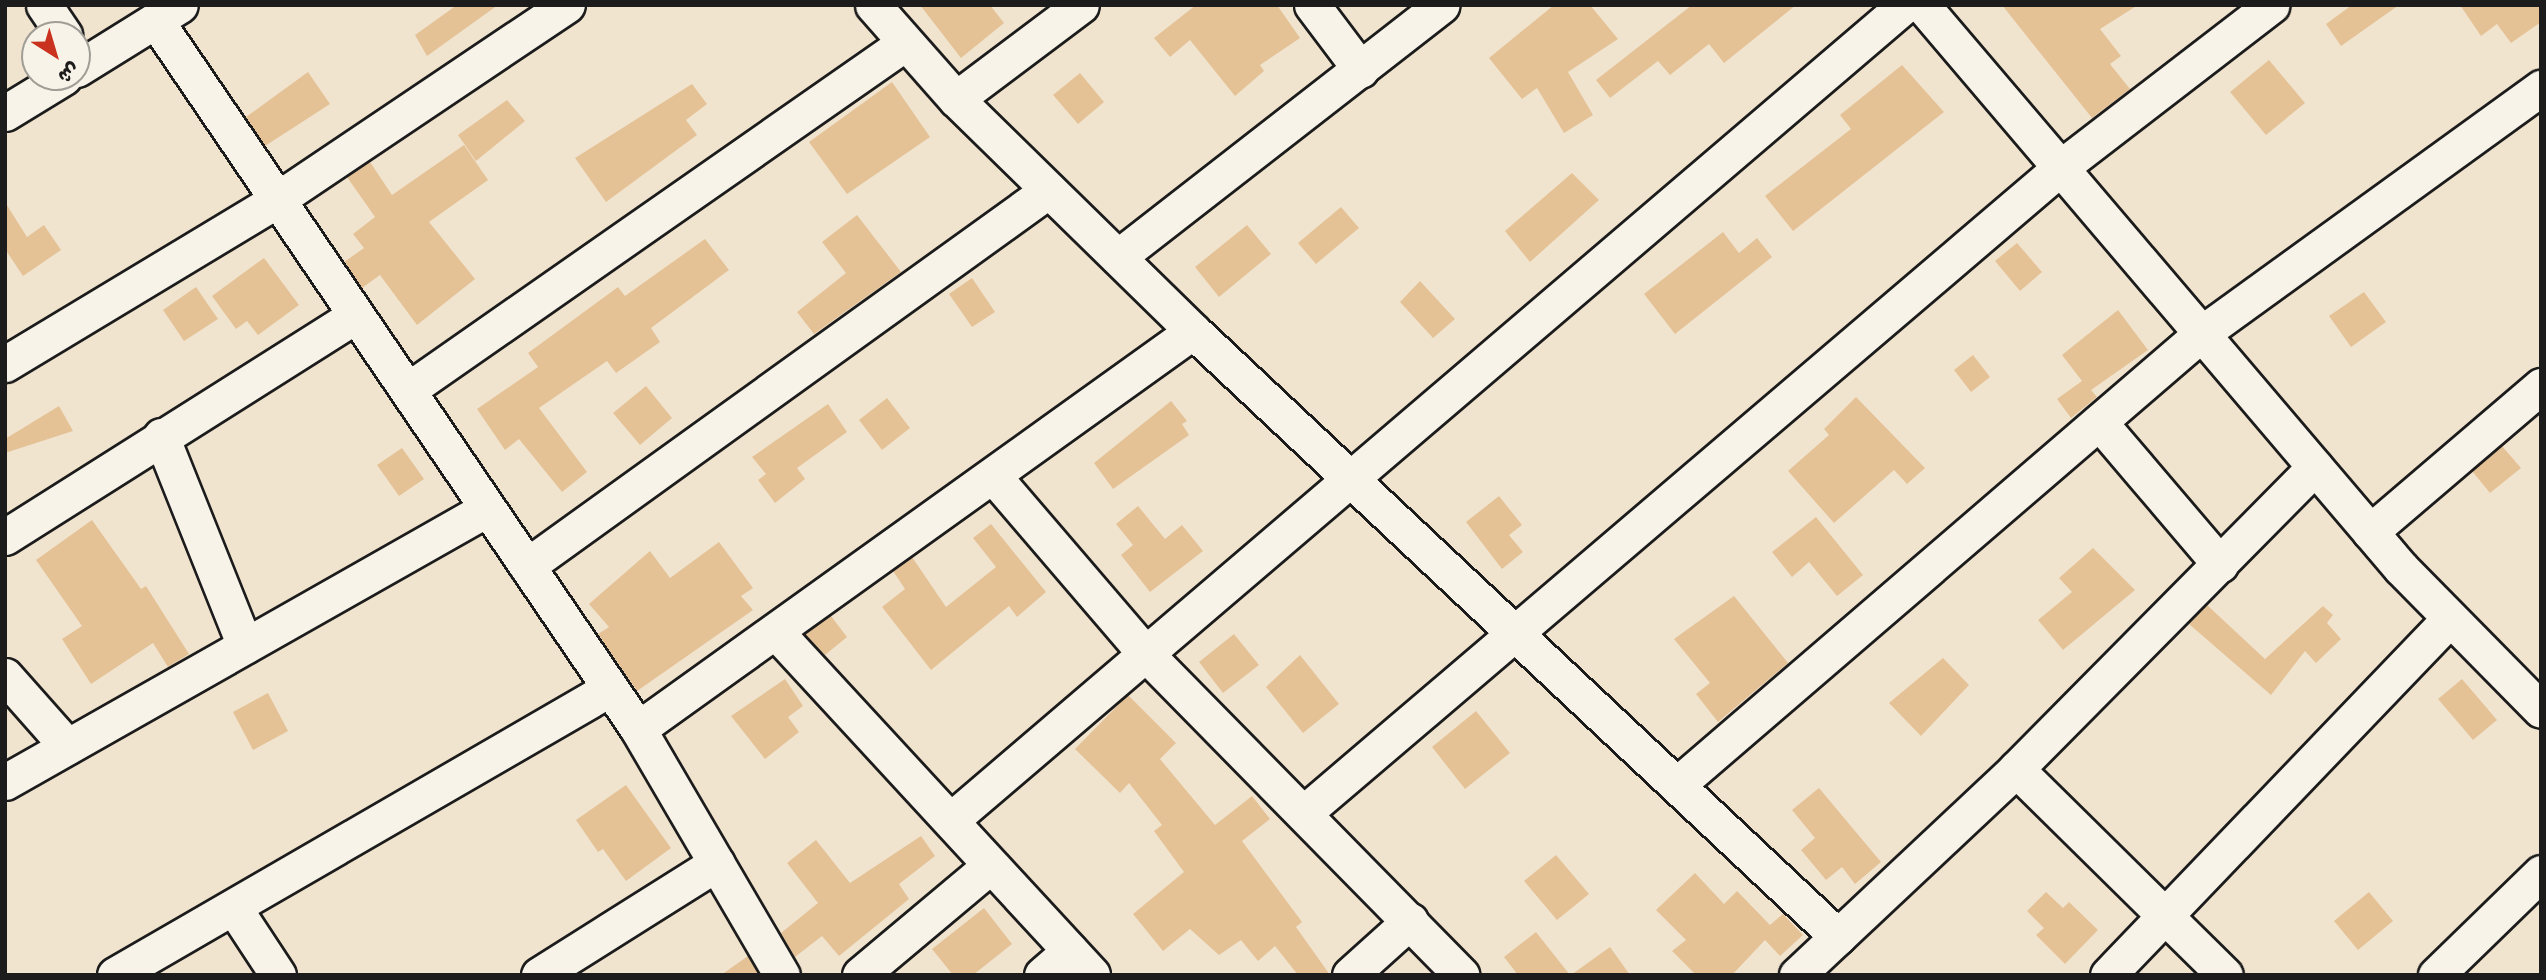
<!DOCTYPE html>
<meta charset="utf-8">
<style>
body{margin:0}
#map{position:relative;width:2546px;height:980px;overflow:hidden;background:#f1e4cf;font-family:"Indie Flower","Playpen Sans Arabic",sans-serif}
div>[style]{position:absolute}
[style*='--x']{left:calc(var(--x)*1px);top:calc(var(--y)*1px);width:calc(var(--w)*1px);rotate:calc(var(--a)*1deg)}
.building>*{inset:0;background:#e4c296}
.roads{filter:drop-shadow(2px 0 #1c1c1c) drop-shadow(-2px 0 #1c1c1c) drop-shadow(0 2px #1c1c1c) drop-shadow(0 -2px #1c1c1c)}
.minor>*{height:35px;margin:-17.5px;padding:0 17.5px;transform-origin:17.5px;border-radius:17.5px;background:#f7f3e8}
span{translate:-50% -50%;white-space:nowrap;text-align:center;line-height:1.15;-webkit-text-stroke:6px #f7f3e8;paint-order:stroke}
.frame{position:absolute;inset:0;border:7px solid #1c1c1c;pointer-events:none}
.north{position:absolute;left:21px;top:21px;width:70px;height:70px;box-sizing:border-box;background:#f7f3e8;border:2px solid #9f9d96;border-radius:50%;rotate:143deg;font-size:19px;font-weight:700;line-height:28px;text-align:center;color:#1c1c1c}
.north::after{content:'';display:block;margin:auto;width:24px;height:32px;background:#c8321e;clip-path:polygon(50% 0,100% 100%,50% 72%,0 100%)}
</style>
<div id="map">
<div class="building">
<i style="clip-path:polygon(457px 5px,498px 5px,427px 56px,415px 35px)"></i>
<i style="clip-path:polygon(920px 5px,990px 5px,1004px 23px,961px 58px)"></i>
<i style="clip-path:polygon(1196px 5px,1277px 5px,1300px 38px,1260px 65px,1264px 71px,1235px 96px,1190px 40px,1170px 57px,1154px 38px)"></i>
<i style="clip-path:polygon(1554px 5px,1590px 5px,1618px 39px,1568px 72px,1593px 115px,1564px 133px,1537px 88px,1522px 99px,1489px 58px)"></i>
<i style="clip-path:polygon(1692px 5px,1796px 5px,1724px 63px,1709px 44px,1670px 75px,1658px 61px,1610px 98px,1596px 80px)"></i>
<i style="clip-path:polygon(2002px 5px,2138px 5px,2100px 29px,2121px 56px,2110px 64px,2130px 89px,2092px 118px)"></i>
<i style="clip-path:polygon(2352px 5px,2399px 5px,2341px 46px,2326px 24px)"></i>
<i style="clip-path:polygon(2460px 5px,2541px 5px,2541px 22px,2511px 43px,2497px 24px,2481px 36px)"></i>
<i style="clip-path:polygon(2269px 60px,2305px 103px,2266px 135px,2230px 92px)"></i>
<i style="clip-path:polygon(1902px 65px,1944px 112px,1793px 231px,1765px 196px,1851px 129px,1840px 115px)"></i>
<i style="clip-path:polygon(308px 72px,330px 104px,265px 146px,246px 117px)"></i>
<i style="clip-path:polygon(1080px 73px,1104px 102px,1078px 124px,1053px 95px)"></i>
<i style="clip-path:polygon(892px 82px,930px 137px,847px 194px,809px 142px)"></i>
<i style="clip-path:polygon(692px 84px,707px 104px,686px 120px,697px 135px,606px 202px,575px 158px)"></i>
<i style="clip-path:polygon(507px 100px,525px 121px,476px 161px,458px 135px)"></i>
<i style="clip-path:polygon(464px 145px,488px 180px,429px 222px,475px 279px,417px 325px,380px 275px,362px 288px,344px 262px,364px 248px,353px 234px,375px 217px,347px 177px,370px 162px,392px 195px)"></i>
<i style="clip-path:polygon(1572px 173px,1599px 200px,1530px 262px,1505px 231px)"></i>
<i style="clip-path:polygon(5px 202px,27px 237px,44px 225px,61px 250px,23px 276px,5px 249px)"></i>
<i style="clip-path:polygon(1341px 207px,1359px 228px,1316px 264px,1298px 243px)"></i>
<i style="clip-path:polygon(857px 215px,901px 272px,814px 334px,797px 312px,846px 273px,822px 242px)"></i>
<i style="clip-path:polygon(1247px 225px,1271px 254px,1219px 297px,1195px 267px)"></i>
<i style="clip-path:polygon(1723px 232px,1739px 253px,1757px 238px,1772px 257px,1675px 334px,1644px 294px)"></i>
<i style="clip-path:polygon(705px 239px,729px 270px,651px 328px,660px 342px,616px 373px,607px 361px,539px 408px,587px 472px,562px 492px,519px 439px,505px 450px,477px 409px,538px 367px,528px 353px,618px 287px,625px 296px)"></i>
<i style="clip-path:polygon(2017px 243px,2042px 272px,2020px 291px,1995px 261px)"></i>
<i style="clip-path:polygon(264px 258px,299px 305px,258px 335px,247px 321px,236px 329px,212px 296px)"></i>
<i style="clip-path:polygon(972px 278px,995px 312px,972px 327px,949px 294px)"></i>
<i style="clip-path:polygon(1420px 281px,1455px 319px,1433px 338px,1400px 302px)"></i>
<i style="clip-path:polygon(196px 287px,218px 319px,184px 341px,163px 310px)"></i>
<i style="clip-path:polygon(2364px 292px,2386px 322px,2351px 347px,2329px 316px)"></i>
<i style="clip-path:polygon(2118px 310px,2148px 350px,2091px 390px,2097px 397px,2071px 418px,2057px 399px,2082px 381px,2062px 355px)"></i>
<i style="clip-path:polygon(1973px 355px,1990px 377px,1971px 392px,1954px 370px)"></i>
<i style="clip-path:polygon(646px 386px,672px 418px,640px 445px,613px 413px)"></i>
<i style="clip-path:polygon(1856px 397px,1925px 468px,1907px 484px,1894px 470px,1834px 523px,1788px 471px,1829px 435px,1824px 429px)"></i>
<i style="clip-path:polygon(887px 398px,910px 428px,882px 450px,859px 420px)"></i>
<i style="clip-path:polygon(1171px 401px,1187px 421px,1182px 424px,1189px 435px,1113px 489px,1094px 463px)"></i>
<i style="clip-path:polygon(828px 404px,847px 432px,797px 468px,805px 479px,775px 503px,758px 480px,766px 474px,752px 457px)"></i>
<i style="clip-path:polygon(59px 406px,73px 431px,5px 453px,5px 439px)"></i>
<i style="clip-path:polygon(2502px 446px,2521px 468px,2490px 493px,2472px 471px)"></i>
<i style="clip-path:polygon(402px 448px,424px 479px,399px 496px,377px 465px)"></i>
<i style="clip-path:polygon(1499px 496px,1522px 525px,1509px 535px,1523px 552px,1502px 569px,1466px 522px)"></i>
<i style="clip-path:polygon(1138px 506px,1165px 539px,1182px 525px,1203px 551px,1150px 592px,1121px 555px,1133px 545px,1116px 524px)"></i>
<i style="clip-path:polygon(1816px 517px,1863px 575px,1837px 596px,1809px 562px,1792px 577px,1772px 552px)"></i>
<i style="clip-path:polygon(92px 520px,141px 589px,146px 586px,189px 654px,168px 667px,153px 643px,91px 684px,62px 639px,82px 626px,36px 560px)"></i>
<i style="clip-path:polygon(991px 524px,1046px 592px,1017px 617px,1009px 606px,931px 670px,882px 607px,905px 589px,893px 571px,912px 557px,946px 607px,996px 567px,973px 538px)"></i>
<i style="clip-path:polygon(719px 542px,753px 588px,741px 596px,753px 610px,637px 691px,598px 634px,609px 627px,589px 604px,650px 551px,670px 578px)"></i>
<i style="clip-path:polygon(2093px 548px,2135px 590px,2063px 650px,2038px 620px,2072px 592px,2059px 578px)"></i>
<i style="clip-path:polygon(1734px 596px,1788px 663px,1718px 722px,1696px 694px,1710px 683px,1674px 639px)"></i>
<i style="clip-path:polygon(2207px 605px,2265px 659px,2323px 606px,2333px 615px,2327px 623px,2341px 639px,2316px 663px,2305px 651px,2271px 695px,2189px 624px)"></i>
<i style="clip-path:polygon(831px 616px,847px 637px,825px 655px,805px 634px)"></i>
<i style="clip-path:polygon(1234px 634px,1259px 665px,1223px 693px,1199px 662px)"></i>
<i style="clip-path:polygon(1300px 655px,1339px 704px,1303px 733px,1266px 687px)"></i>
<i style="clip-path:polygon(1943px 658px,1969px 685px,1921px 736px,1889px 703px)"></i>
<i style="clip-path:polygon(785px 679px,803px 706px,788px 717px,799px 732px,765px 759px,731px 716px)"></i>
<i style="clip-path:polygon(2462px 679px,2497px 720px,2473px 740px,2438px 699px)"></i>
<i style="clip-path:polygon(268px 693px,288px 731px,253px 750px,233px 712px)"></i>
<i style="clip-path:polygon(1128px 695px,1176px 743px,1160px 759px,1215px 825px,1252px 796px,1270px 819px,1242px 841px,1302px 922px,1296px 927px,1330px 975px,1298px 975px,1275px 946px,1258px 961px,1241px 940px,1219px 955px,1190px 929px,1163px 951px,1133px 914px,1184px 872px,1154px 831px,1162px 825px,1129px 783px,1120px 793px,1075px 749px)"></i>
<i style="clip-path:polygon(1476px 711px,1510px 753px,1465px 789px,1432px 747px)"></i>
<i style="clip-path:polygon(626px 785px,671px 848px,626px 881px,603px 849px,598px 852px,576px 820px)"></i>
<i style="clip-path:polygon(1819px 788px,1881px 862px,1855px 884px,1842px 867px,1826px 880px,1801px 850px,1815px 838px,1792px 810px)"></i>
<i style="clip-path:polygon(921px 836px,935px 856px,899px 884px,909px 899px,839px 956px,822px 936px,795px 957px,781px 933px,818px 903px,787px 863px,816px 840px,850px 883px)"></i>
<i style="clip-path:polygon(1556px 855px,1589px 894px,1557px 920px,1524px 881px)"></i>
<i style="clip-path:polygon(1695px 873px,1724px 904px,1737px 891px,1770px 925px,1783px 914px,1803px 935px,1780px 956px,1765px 940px,1732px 975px,1696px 975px,1672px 951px,1686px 940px,1656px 910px)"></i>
<i style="clip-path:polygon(2046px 892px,2063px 908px,2069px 902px,2098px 930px,2065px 964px,2036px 935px,2044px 928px,2027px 911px)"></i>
<i style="clip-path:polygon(2369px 892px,2393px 921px,2358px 950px,2334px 921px)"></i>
<i style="clip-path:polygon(984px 908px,1012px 944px,973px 975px,953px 975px,932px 949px)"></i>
<i style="clip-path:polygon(1536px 932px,1570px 975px,1518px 975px,1504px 957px)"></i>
<i style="clip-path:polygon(1610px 947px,1630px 975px,1571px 975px)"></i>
<i style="clip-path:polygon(748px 956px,759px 975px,721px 975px)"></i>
</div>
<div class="roads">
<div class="minor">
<i style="--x:44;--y:5;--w:36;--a:56"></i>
<i style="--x:873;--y:5;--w:125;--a:48.6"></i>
<i style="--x:956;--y:99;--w:332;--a:44.4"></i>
<i style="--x:1193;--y:331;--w:885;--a:43.21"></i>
<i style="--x:1312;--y:5;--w:81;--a:53"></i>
<i style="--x:1922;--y:5;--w:739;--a:49.61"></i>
<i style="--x:2401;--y:568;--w:199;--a:45.4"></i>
<i style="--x:156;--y:21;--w:856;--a:55.75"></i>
<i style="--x:638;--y:729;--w:285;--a:59.7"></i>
<i style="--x:77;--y:69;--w:121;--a:-31.9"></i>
<i style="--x:956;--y:99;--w:156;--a:-36.9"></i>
<i style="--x:5;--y:113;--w:69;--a:-31.4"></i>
<i style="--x:1118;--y:257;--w:410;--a:-37.9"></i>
<i style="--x:5;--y:364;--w:319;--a:-31.1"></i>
<i style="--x:278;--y:199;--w:348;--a:-33.9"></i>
<i style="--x:408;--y:390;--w:606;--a:-34.92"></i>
<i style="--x:2099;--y:422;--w:187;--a:49.6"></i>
<i style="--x:161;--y:436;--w:226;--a:68.2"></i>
<i style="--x:994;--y:477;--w:230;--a:49.4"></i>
<i style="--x:1144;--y:652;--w:453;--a:45.5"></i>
<i style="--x:2370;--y:532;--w:225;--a:-40.5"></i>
<i style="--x:5;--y:537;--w:415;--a:-32.3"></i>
<i style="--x:527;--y:566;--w:643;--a:-35.77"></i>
<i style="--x:776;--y:632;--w:466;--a:47.3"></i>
<i style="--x:5;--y:676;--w:94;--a:48.5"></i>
<i style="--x:638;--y:729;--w:683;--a:-35.64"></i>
<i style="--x:2016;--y:769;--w:293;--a:44.6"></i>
<i style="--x:5;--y:782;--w:552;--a:-29.54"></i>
<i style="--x:1678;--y:784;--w:690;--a:-40.71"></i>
<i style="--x:2201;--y:334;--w:420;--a:-35.9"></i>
<i style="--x:1305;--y:812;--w:992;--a:-40.46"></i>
<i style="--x:2060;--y:168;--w:267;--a:-37.6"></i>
<i style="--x:951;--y:820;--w:1255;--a:-40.51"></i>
<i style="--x:234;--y:908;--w:80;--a:56.7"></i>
<i style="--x:115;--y:975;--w:571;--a:-30.07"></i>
<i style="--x:539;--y:975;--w:210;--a:-32.2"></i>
<i style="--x:860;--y:975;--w:170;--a:-40"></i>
<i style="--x:1042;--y:975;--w:37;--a:-41"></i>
<i style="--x:1350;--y:975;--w:81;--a:-42"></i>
<i style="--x:1797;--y:975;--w:301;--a:-43.2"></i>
<i style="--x:2016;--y:769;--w:425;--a:-45.3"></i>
<i style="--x:2108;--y:975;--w:492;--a:-46.2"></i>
<i style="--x:2436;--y:975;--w:146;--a:-44.2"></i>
</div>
</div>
<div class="frame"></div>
<div class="north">ش</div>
</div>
